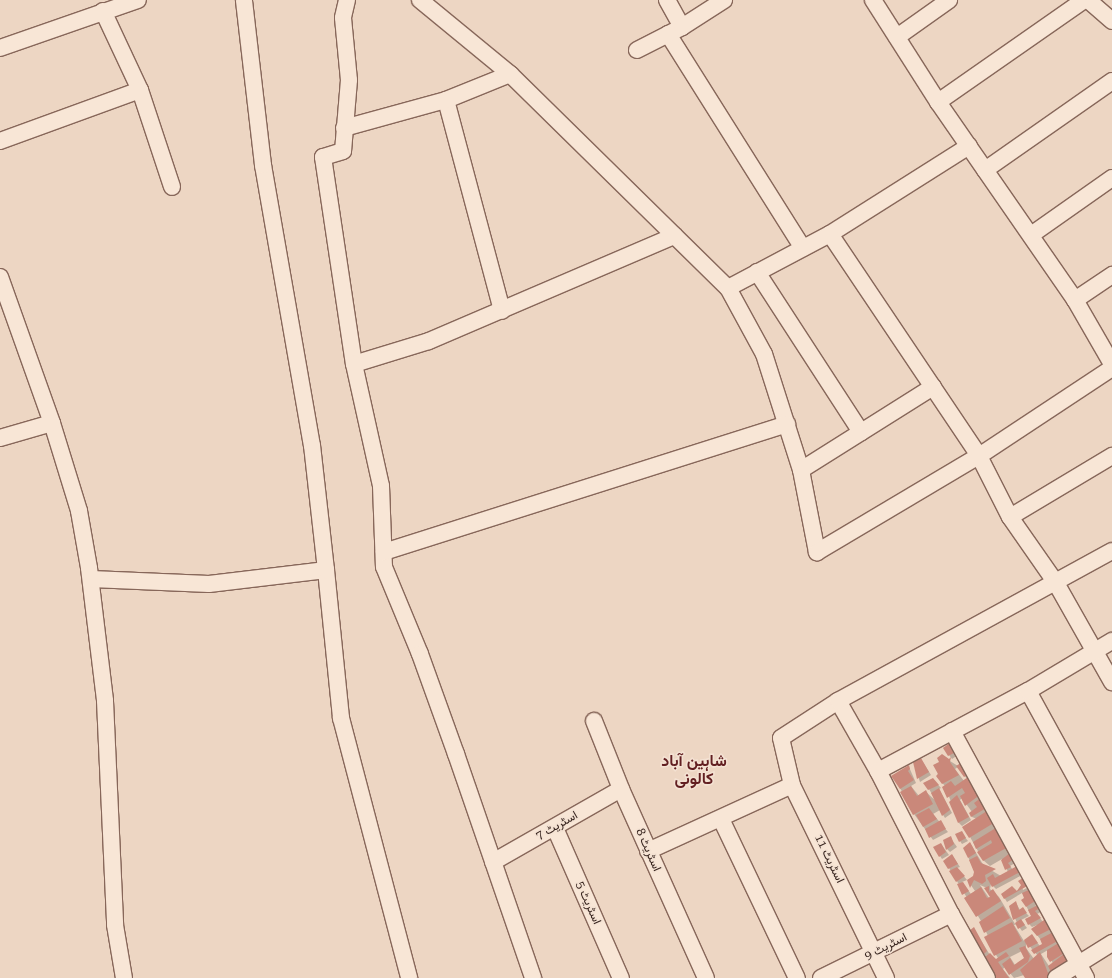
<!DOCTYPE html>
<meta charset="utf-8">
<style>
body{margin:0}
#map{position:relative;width:1112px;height:978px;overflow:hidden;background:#edd6c3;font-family:"Roboto Serif",Vazirmatn,serif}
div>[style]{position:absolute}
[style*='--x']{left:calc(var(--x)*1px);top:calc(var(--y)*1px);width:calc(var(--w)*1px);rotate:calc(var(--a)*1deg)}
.shadow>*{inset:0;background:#0003}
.building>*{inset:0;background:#ca887a}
.roads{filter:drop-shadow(1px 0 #87675a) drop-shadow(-1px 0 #87675a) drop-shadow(0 1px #87675a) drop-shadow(0 -1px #87675a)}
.minor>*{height:16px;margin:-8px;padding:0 8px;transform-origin:8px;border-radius:8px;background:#f8e6d6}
span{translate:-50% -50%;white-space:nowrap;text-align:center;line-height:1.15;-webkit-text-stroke:3px #f4e2d3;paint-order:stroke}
.street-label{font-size:12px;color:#37241e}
.district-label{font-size:16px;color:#621f21;font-weight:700}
</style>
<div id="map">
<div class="shadow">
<i style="clip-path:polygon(951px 744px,958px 755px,952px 759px,944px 748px)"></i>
<i style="clip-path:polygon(evenodd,942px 756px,958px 766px,964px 762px,1017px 862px,1010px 866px,1013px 870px,1017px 867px,1022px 875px,996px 889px,991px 884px,990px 889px,999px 897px,1015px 924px,1017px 923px,1010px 906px,1016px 903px,1020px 910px,1025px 912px,1029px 916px,1021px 920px,1027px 928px,1022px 931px,1017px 924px,1014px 925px,1024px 941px,1032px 936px,1040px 946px,1044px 944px,1037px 935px,1037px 925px,1032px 927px,1029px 924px,1032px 917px,1023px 900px,1026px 898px,1022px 893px,1007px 902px,1002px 894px,1016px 892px,1022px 885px,1023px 890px,1032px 885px,1040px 902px,1035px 906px,1041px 904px,1065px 945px,1066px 978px,1026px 978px,1024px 975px,1014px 978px,1005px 967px,1003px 969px,1010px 978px,997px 978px,983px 955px,974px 929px,990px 955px,996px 960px,998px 958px,985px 938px,988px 936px,981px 921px,949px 868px,952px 855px,960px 867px,957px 868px,967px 880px,962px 882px,971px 894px,975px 891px,968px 881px,974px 876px,975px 872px,964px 848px,970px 843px,984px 866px,1001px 876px,1008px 872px,1002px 859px,990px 866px,983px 860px,970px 837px,977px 819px,972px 817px,972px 812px,962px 798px,960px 800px,971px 820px,962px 826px,959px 823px,945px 786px,937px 777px,942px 756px,958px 767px,967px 779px,964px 781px,955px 769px,958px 767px,942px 756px,980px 885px,987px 888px,991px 897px,989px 898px,980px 885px,942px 756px,1041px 912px,1045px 920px,1043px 922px,1037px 914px,1041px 912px,942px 756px,1026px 942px,1038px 956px,1034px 959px,1026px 948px,1026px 942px,942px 756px,1048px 950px,1053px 964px,1049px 966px,1041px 954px,1048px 950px,942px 756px,1022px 951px,1025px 958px,1015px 965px,1010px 957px,1022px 951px)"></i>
<i style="clip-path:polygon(921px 759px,931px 775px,920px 782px,914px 763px)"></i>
<i style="clip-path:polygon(909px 767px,916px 783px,911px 786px,919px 796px,926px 792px,936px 801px,929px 789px,933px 779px,941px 788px,939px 789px,952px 813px,945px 818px,940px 810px,933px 814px,948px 832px,933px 840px,914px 814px,900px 788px)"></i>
<i style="clip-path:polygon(961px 832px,968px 841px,962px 844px,960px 841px)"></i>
<i style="clip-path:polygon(950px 837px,957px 847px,950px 852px,947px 849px)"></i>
<i style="clip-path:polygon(941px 844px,949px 855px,942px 859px,940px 856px)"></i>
</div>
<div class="building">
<i style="clip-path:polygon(951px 742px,956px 752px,948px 756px,943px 748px)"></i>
<i style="clip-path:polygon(942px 754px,949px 759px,951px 757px,950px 762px,959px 775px,942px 784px,936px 776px,938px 774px,933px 765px,939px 762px,937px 758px)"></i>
<i style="clip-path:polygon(921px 758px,929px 772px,917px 779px,913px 762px)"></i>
<i style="clip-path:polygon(964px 761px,971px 773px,964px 777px,956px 766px)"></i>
<i style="clip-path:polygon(909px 765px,910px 769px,908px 771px,914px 780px,900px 789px,891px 776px)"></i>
<i style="clip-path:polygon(971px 775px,981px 794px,965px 806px,960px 796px,965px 793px,962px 788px,947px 798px,942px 787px,951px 781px,955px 786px)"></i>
<i style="clip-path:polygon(933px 778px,939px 785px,928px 790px,923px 783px)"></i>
<i style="clip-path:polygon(911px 786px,917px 796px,926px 790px,933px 804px,913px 815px,900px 792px)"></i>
<i style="clip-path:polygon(939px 788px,950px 810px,942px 816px,931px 793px)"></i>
<i style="clip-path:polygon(957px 795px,969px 817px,958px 823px,949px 802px)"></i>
<i style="clip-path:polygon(982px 797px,988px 807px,971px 817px,969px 813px,977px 807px,974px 803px)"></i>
<i style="clip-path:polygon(929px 808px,937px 819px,923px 827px,916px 815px)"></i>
<i style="clip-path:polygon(990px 809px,997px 821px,969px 838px,962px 827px)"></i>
<i style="clip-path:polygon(941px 820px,946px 829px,929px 838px,925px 829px)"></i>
<i style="clip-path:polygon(999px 826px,1008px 847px,983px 861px,977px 852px,992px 843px,991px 840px,976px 849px,973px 842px)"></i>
<i style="clip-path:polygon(962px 831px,966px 838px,959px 842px,955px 834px)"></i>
<i style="clip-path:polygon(951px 836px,954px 844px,946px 850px,943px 840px)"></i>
<i style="clip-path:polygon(970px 842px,976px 853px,968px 858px,963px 848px)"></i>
<i style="clip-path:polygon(941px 843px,946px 852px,939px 857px,933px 847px)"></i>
<i style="clip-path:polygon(1010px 853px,1014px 859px,1008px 863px,1011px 867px,1005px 870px,1001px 860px)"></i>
<i style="clip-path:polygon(952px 854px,958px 864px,948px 869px,943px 861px)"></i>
<i style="clip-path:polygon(977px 856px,981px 863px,996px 869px,985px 875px,986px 881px,982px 884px,974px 880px,970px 888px,967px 880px,973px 876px,974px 872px,969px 860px)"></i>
<i style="clip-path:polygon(1017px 866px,1020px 872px,992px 887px,987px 878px,993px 874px,995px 878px)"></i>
<i style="clip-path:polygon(957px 867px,965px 876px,956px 882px,949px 871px)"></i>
<i style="clip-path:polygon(1026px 876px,1031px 884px,1004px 899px,1001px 894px,1012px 886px,1017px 891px,1021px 885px,1018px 881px)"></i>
<i style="clip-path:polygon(963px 882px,969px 891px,962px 895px,957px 884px)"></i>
<i style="clip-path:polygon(989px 886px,989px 892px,993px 889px,1001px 901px,976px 917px,964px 898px,981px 887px,987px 898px,990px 897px,984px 888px)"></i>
<i style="clip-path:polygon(1033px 888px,1038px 899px,1026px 907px,1021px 900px,1024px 898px,1022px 893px)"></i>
<i style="clip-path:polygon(1016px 901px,1019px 910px,1023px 907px,1027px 913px,1013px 920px,1009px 906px)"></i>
<i style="clip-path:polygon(1042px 903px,1043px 906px,1035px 911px,1041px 918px,1028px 925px,1025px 919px,1031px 916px,1028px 910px)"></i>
<i style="clip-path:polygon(1003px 906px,1010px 918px,984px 933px,979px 922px)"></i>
<i style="clip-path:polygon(1046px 909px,1055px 927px,1037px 936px,1031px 929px,1044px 920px,1040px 912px)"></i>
<i style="clip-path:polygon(1021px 919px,1025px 925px,1018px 929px,1015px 923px)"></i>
<i style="clip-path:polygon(1012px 922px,1022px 941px,994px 956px,984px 937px)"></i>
<i style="clip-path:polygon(974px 927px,987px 951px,982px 956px,969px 931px)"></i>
<i style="clip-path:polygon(1057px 930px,1061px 939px,1034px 954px,1031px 950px,1042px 944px,1040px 939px)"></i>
<i style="clip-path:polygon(1032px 934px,1038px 943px,1028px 948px,1024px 940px)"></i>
<i style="clip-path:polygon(1062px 941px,1066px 952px,1050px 962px,1047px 957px,1047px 950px)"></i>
<i style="clip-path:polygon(1025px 946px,1030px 956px,1028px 962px,1009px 975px,1002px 964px,1010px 958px,1014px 965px,1024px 958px,1019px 948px)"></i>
<i style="clip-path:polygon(1006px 952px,1009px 956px,998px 962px,1009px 978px,995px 978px,984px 958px,990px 953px,996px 959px)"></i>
<i style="clip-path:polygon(1040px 952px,1048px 973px,1051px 972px,1048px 966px,1064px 954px,1074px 963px,1060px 973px,1057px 968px,1053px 978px,1025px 978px,1020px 970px)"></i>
</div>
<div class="roads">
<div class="minor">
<i style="--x:347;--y:0;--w:18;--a:103"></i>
<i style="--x:343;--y:18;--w:62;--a:84.5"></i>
<i style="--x:349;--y:80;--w:71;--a:94.8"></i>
<i style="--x:343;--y:151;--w:21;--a:163"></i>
<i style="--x:323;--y:157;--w:209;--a:81.5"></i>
<i style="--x:354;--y:364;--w:78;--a:-17"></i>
<i style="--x:429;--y:341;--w:267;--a:-23.2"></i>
<i style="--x:420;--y:0;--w:117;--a:39.4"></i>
<i style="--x:510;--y:74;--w:305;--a:44.5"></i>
<i style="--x:728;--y:288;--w:75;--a:61.4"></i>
<i style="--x:764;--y:354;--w:122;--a:72.3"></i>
<i style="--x:801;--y:470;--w:84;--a:79"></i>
<i style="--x:817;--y:552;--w:188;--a:-30.7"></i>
<i style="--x:979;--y:456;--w:159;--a:-33.5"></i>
<i style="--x:667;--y:0;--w:31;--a:61"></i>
<i style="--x:873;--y:0;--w:121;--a:57.5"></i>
<i style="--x:938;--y:102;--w:241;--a:55.3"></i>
<i style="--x:1075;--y:300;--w:74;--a:60"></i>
<i style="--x:1088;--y:0;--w:32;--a:41"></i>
<i style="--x:103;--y:11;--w:87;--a:64.9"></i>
<i style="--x:140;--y:90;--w:102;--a:71.7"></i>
<i style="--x:668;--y:34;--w:253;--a:57.8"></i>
<i style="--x:897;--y:37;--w:64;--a:-35.4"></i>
<i style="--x:0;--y:48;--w:146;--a:-19.2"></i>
<i style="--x:637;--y:50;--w:51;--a:-27.1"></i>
<i style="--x:682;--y:27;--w:50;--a:-32.7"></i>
<i style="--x:446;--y:100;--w:218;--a:75.1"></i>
<i style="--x:938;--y:102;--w:178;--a:-34.9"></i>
<i style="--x:344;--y:128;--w:106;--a:-15.4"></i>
<i style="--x:446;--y:100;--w:69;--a:-22.1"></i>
<i style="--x:0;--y:141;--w:149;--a:-20"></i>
<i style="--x:969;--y:146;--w:165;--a:147.7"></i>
<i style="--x:830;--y:234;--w:267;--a:56.1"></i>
<i style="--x:979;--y:456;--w:68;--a:63.1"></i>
<i style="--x:1010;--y:517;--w:80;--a:55.1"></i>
<i style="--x:1056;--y:583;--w:114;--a:60.5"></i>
<i style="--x:985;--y:170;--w:155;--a:-35"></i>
<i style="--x:1031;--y:235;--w:99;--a:-35.1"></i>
<i style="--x:757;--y:272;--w:191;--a:57"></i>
<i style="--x:0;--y:277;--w:155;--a:70.4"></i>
<i style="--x:52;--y:423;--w:92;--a:72.9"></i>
<i style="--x:79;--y:511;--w:58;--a:80"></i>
<i style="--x:89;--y:568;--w:134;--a:83.1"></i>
<i style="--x:105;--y:701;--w:224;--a:87.4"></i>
<i style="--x:115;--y:925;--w:54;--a:80.4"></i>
<i style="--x:728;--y:288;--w:115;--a:-27.9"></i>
<i style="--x:1075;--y:300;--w:45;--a:-34"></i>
<i style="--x:354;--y:364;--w:125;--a:77.5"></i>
<i style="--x:381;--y:486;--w:81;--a:87.9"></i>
<i style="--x:384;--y:567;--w:94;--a:67.5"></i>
<i style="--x:420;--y:654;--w:106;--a:70.2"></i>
<i style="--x:456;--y:754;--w:237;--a:71"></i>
<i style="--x:0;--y:438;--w:54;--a:-16.1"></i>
<i style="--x:801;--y:470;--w:156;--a:-32.2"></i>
<i style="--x:1010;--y:517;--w:119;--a:-30.9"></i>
<i style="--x:384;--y:552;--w:423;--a:-17.6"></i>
<i style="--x:326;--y:570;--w:149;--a:84.2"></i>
<i style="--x:341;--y:718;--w:269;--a:75.3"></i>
<i style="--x:91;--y:579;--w:118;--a:2.4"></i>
<i style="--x:209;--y:584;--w:118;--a:-6.8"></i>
<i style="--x:326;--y:570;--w:125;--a:-96.4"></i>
<i style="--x:312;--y:446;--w:285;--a:-99.9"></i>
<i style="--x:263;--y:165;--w:166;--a:-96.6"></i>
<i style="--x:1028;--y:691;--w:175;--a:61.2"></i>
<i style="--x:838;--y:701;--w:81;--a:60.3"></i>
<i style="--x:878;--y:771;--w:161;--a:63"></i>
<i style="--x:951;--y:914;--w:73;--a:60.6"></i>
<i style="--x:594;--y:721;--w:73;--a:68.3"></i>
<i style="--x:621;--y:789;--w:207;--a:65.8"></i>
<i style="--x:952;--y:731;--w:281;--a:61.5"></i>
<i style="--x:878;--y:771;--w:170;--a:-28.1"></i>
<i style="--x:1028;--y:691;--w:98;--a:-30.8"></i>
<i style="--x:721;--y:819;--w:176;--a:64.5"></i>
<i style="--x:555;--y:828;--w:164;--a:66.3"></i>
<i style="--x:648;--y:851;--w:158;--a:-24.6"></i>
<i style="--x:493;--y:862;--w:147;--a:-29.7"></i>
<i style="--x:821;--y:978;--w:145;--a:-26.2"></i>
<i style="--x:886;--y:978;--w:215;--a:-116"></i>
<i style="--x:792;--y:785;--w:48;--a:-103.2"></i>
<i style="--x:781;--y:738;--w:68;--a:-33"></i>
<i style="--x:838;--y:701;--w:312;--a:-28.7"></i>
<i style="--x:1056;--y:978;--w:66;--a:-32"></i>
</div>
</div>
<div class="street-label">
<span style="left:557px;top:826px;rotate:-30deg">اسٹریٹ 7</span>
<span style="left:648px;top:850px;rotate:66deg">اسٹریٹ 8</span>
<span style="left:829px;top:859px;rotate:64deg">اسٹریٹ 11</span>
<span style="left:588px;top:903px;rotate:66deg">اسٹریٹ 5</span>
<span style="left:886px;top:947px;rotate:-27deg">اسٹریٹ 9</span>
</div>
<div class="district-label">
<span style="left:694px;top:770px">شاہین آباد<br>کالونی</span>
</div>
</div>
